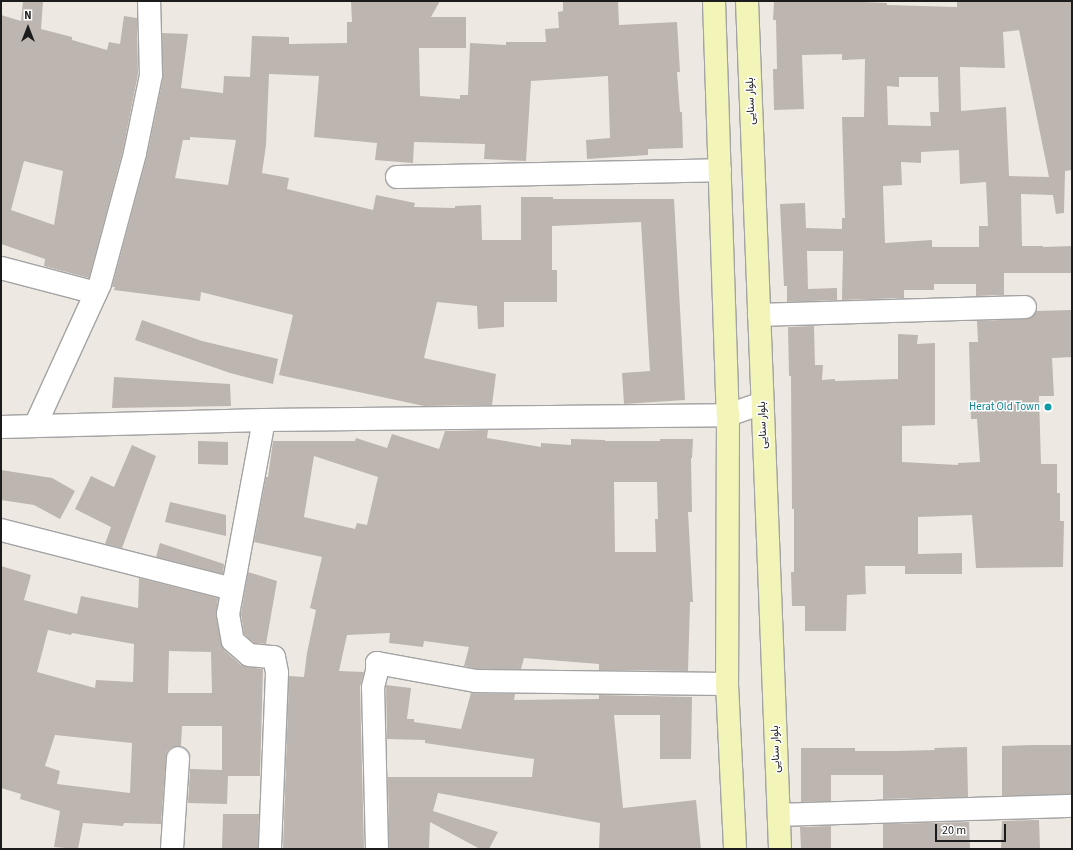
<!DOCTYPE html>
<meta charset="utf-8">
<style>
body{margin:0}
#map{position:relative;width:1073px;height:850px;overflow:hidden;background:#ede9e2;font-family:"Source Sans 3",Vazirmatn,sans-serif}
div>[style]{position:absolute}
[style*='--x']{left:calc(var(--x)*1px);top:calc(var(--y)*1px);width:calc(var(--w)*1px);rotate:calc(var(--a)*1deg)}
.building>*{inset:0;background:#bdb5af}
.roads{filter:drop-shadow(1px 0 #a3a3a3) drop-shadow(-1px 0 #a3a3a3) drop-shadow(0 1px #a3a3a3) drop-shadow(0 -1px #a3a3a3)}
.minor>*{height:22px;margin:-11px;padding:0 11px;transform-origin:11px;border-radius:11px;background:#fff}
.secondary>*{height:22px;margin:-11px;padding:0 11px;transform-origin:11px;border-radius:11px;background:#f3f5b8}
.dots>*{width:11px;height:11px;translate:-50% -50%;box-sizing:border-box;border:2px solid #fff;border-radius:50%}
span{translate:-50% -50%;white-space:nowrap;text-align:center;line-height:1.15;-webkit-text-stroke:3px #fff;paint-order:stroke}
.street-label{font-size:11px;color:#1c1c1c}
.culture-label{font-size:11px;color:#0d838f}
.right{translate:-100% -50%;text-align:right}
.frame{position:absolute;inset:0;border:2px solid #1c1c1c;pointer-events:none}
.north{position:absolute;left:8px;top:8px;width:40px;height:40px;-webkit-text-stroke:3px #fff;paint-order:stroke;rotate:0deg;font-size:11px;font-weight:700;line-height:16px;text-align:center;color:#1c1c1c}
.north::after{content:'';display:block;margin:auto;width:14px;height:18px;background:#1c1c1c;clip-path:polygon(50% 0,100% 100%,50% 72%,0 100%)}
.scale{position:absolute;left:935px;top:824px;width:71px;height:18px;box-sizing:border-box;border:2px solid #1c1c1c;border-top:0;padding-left:5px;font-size:12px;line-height:14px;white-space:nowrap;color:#1c1c1c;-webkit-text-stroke:3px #fff;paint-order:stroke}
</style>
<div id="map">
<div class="building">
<i style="clip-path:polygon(evenodd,23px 1px,43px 1px,41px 29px,72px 37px,72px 40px,107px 50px,109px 42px,120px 44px,124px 16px,137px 18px,138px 74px,123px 150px,89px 278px,44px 266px,45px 259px,1px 244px,1px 15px,21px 21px,23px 1px,24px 161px,63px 171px,54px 225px,11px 210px,24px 161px)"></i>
<i style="clip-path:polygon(evenodd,351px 1px,440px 1px,431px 17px,466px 17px,466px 48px,419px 48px,420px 96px,460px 99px,460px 95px,468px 95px,470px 43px,506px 45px,506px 42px,546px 42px,545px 29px,559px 28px,558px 12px,563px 11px,563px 1px,618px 1px,619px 25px,677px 22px,680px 72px,677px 72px,680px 112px,682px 112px,683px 148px,648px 149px,648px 155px,587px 159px,586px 140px,610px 138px,608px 76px,531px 81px,526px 161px,484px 159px,485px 144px,414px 142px,413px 163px,375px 160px,377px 143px,314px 137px,319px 76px,269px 74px,266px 145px,262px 173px,289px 178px,287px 189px,373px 210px,376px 195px,415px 203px,414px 207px,455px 208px,455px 206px,481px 205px,482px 240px,521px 240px,521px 197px,553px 197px,553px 199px,674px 199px,685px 400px,624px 404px,622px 373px,650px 371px,641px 222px,552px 226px,552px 270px,557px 270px,557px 302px,504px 302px,504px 327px,478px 329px,477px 306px,437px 302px,424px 358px,496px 374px,492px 405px,424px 406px,279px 375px,293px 315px,201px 292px,200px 301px,114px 290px,115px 287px,112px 287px,147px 156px,163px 78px,162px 33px,188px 34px,181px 88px,223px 93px,224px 76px,250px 77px,252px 36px,289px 37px,289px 44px,347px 43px,347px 22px,352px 22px,351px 1px,190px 137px,236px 140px,228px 185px,175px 178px,183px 140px,190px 140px,190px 137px)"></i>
<i style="clip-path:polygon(evenodd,774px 1px,838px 1px,887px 3px,887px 5px,957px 7px,957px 1px,1072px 1px,1072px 170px,1065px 171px,1064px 213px,1056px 214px,1053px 195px,1021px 194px,1022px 246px,1043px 246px,1043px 247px,1072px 246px,1072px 273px,1004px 273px,1004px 295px,976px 296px,976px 284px,934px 284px,934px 290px,904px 290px,904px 298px,842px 300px,843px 251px,807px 251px,808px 289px,837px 288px,837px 300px,787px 302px,787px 286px,784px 286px,780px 204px,805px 203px,806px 228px,842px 229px,842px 218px,845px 218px,842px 117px,864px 117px,865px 59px,842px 60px,842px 54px,802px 55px,804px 109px,774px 110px,773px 69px,777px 69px,776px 20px,773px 20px,774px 1px,1019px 30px,1049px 177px,1009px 176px,1006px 107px,961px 111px,960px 67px,1005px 68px,1003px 32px,1019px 30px,774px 1px,899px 77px,938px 77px,939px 112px,930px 112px,931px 126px,888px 125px,887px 86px,899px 87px,899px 77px,774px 1px,959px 150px,960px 184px,986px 182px,988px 226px,979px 226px,979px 247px,932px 247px,932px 240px,885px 243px,883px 186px,902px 185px,901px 162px,921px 163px,921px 152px,959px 150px)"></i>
<i style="clip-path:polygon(1072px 310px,1072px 357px,1052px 358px,1054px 396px,1039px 396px,1041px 464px,1057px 464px,1057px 493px,1060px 493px,1060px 521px,1064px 521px,1063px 567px,976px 568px,972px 515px,918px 517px,918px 554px,962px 553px,962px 574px,905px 574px,905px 566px,865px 566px,866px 594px,847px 595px,846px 631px,805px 631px,805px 606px,792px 606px,791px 572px,794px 572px,794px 509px,792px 509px,791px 376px,789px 376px,788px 327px,814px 326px,815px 365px,823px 365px,822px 380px,835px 379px,835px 381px,898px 379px,898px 334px,918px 335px,917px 344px,935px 343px,935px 425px,902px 426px,902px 462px,958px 465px,958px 463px,980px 462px,977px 419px,971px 419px,969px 342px,978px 342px,977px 321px,1025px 319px,1032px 317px,1036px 311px)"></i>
<i style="clip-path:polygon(142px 320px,202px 341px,278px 359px,273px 384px,230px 373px,135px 340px)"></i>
<i style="clip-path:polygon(114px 377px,230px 384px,231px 406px,112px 408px)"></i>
<i style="clip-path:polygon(evenodd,488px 430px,487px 438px,541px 447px,541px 443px,571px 445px,571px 439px,605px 440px,605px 441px,660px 441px,660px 439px,693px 439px,692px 458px,691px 458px,692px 512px,688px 512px,693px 602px,690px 602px,688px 671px,599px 670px,599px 664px,524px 658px,521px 669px,477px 669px,464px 666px,469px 647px,424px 641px,423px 647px,389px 643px,390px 633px,347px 635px,339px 671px,364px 672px,360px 687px,364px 849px,283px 849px,289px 676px,304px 677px,307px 653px,316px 610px,310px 608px,322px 557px,254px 542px,266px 477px,268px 477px,273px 441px,355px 441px,356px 438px,387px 448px,392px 434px,439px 449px,445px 431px,488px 430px,314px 456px,378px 477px,367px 525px,357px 523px,355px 529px,304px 517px,314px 456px,488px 430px,614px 482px,657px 482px,658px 519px,655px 519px,656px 552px,615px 552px,614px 482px)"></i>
<i style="clip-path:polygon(198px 441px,228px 442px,228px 465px,198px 464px)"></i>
<i style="clip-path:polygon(132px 445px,156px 456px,122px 548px,105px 544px,111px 527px,75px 509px,91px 476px,114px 487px)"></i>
<i style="clip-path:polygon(1px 470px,52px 478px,75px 491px,60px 519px,34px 505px,1px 500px)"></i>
<i style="clip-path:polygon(170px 502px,226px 515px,226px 536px,165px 522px)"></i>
<i style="clip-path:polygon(160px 543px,224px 564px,223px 574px,156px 557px)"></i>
<i style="clip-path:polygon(evenodd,1px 566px,31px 575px,24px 600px,77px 614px,81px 596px,138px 608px,139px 578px,218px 598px,216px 616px,221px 643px,224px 650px,241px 665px,248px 667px,263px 669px,260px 776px,228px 776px,227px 804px,188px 803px,190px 769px,222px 770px,222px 726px,182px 726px,181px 746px,172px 747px,167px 751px,166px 757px,161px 824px,124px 823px,123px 826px,83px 823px,78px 849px,54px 847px,60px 811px,20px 799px,21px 794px,1px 788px,1px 566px,48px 630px,71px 635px,72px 633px,134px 644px,133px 682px,96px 680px,95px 688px,37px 672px,48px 630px,1px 566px,169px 651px,211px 652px,212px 693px,168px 693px,169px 651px,1px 566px,55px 735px,132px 743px,130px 793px,57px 784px,60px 771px,45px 766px,55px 735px)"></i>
<i style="clip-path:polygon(248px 572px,277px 581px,266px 644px,254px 643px,244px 634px,241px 614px)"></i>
<i style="clip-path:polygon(386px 685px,411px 688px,407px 719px,414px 719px,414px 722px,461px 729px,471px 693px,515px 694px,514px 700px,599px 699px,599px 695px,692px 697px,691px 759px,660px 759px,660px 715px,614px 715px,623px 808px,696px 800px,701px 849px,599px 849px,600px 823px,438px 793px,433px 811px,498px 832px,489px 849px,480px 849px,430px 822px,429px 849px,389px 849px,388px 777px,532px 777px,534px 759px,425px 743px,425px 740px,387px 739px)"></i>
<i style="clip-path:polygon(1035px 745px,1072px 745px,1072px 794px,1002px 796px,1002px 746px)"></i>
<i style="clip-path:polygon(967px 747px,968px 797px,883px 799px,883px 775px,831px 775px,831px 801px,801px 802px,801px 748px,855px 748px,855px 751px,896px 751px,935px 750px,934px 748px)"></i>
<i style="clip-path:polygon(223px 814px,259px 814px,258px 849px,222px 849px)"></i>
<i style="clip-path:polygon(1039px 820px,1040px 849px,1001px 849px,1002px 821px)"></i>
<i style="clip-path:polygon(969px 822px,970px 849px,883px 849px,883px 824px)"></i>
<i style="clip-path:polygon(831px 826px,831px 849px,801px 849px,800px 827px)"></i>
</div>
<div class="roads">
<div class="minor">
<i style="--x:397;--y:177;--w:323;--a:-1.2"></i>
<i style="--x:1;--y:268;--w:98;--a:14.7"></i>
<i style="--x:759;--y:315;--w:266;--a:-1.7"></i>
<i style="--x:264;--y:420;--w:197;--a:100.5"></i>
<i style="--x:228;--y:614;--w:27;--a:80"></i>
<i style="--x:233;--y:641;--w:21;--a:41"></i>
<i style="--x:249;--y:655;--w:25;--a:5"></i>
<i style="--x:274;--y:657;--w:16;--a:79"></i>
<i style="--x:277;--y:673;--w:176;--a:92.3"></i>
<i style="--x:35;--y:426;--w:156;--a:-65.4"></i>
<i style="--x:100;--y:284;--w:136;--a:-75"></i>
<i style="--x:135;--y:153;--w:80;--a:-78.4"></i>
<i style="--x:151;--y:75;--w:74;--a:-91.5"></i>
<i style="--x:1;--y:427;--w:263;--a:-1.5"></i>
<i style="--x:264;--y:420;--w:464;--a:-0.6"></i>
<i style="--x:728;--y:415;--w:36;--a:-19"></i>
<i style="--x:1;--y:530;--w:238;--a:14.3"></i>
<i style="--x:779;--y:815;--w:293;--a:-1.8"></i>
<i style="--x:172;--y:849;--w:91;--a:-86.2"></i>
<i style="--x:377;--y:849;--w:162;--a:-91.4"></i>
<i style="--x:373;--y:687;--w:16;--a:-76"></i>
<i style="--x:377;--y:671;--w:8;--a:-90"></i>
<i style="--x:377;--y:663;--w:101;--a:10.3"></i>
<i style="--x:476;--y:681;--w:251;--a:0.7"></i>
</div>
<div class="secondary">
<i style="--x:714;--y:1;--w:414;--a:88.1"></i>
<i style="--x:728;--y:415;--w:269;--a:90.2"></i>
<i style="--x:727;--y:684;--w:165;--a:87.2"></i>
<i style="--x:747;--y:1;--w:849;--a:87.77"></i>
</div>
</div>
<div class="dots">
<i style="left:1048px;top:407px;background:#0f9aa8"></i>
</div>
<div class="street-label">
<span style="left:751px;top:101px;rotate:-92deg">بلوار سنایی</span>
<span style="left:763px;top:425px;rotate:-92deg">بلوار سنایی</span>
<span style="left:776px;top:749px;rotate:-92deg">بلوار سنایی</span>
</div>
<div class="culture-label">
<span class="right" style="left:1040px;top:407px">Herat Old Town</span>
</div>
<div class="frame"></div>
<div class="north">N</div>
<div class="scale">20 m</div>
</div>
